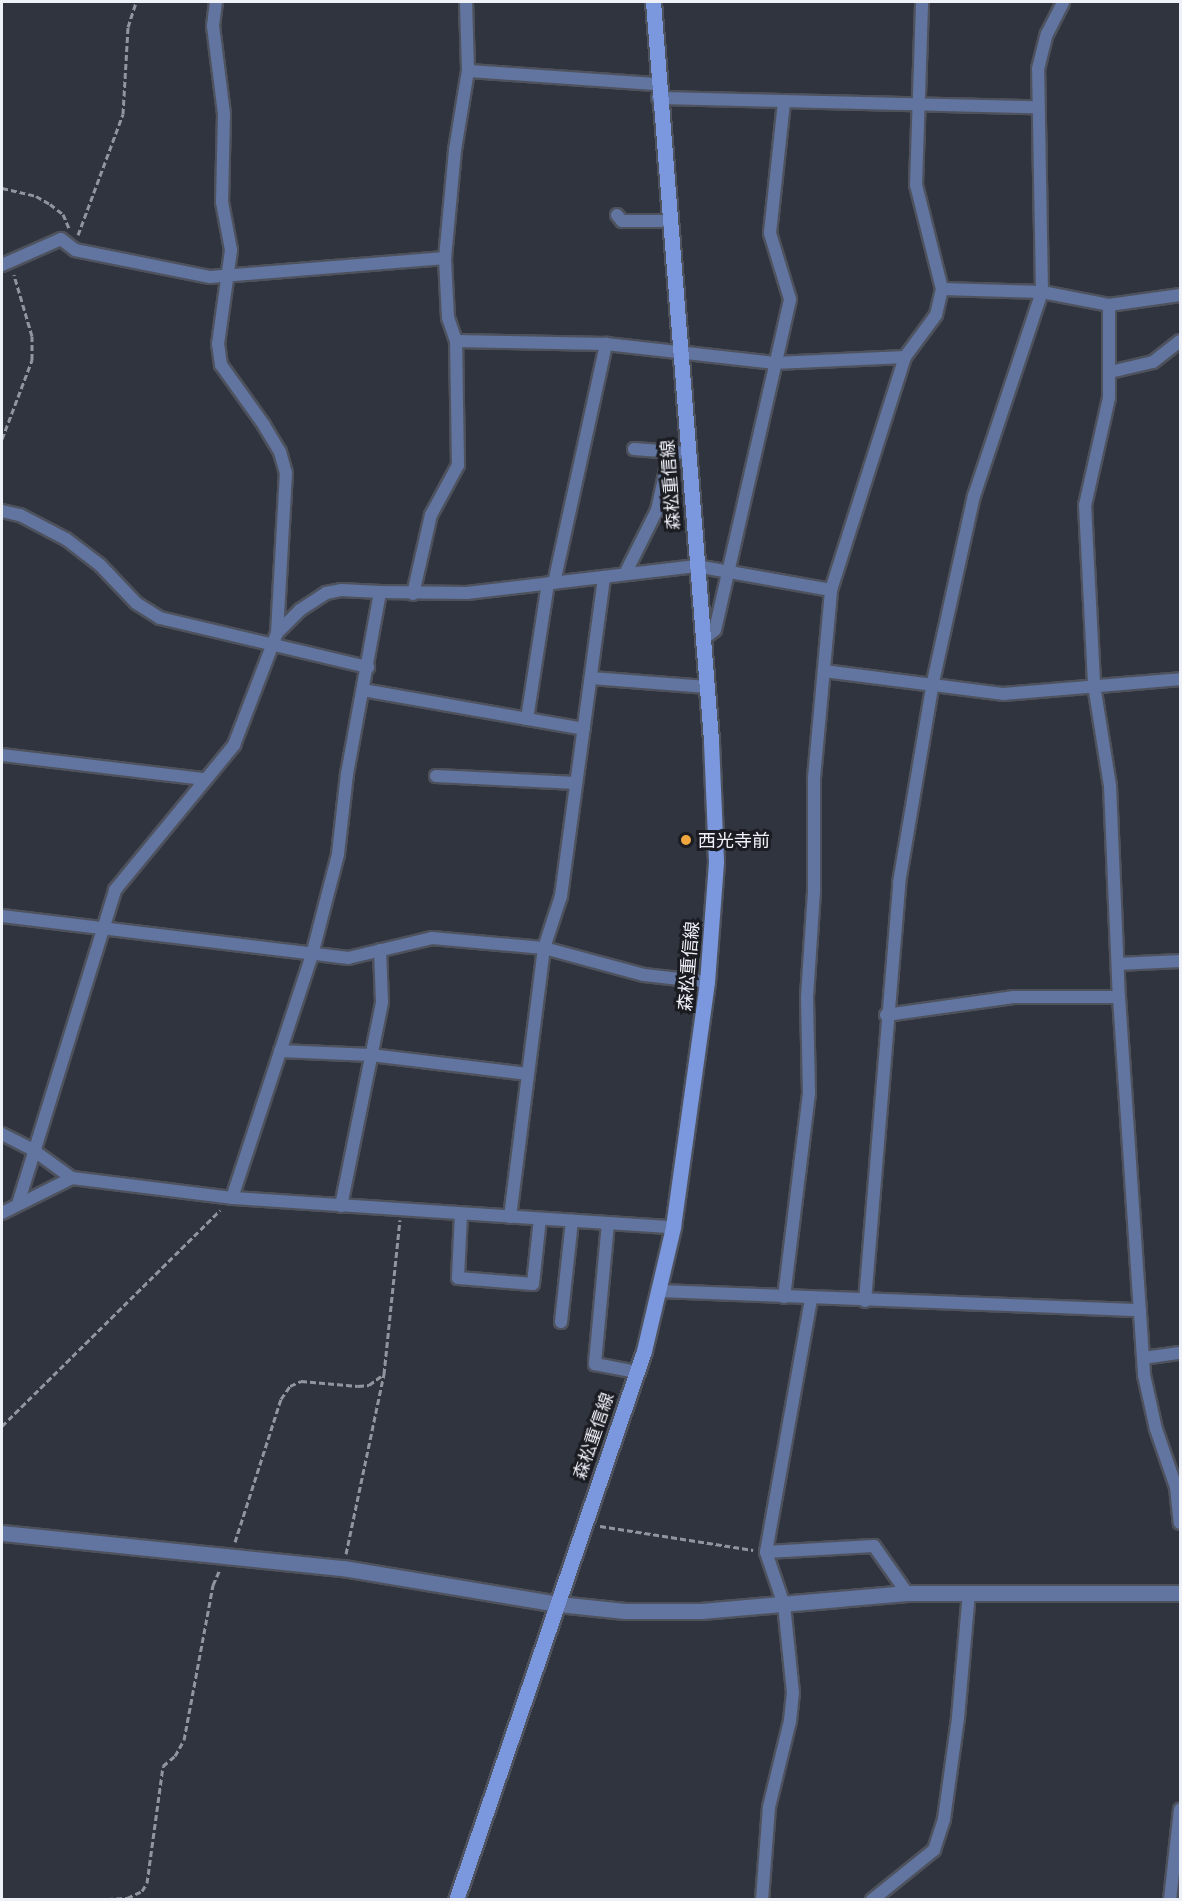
<!DOCTYPE html>
<meta charset="utf-8">
<style>
body{margin:0}
#map{position:relative;width:1182px;height:1901px;overflow:hidden;background:#2f343f;font-family:"Noto Serif","Noto Sans JP",serif}
div>[style]{position:absolute}
[style*='--x']{left:calc(var(--x)*1px);top:calc(var(--y)*1px);width:calc(var(--w)*1px);rotate:calc(var(--a)*1deg)}
.path>*{height:3px;margin-top:-1.5px;transform-origin:0;background:repeating-linear-gradient(90deg,#91959e 0 6px,transparent 0 9px)}
.roads{filter:drop-shadow(2px 0 #4e525d) drop-shadow(-2px 0 #4e525d) drop-shadow(0 2px #4e525d) drop-shadow(0 -2px #4e525d)}
.minor>*{height:12px;margin:-6px;padding:0 6px;transform-origin:6px;border-radius:6px;background:#6275a1}
.tertiary>*{height:15px;margin:-7.5px;padding:0 7.5px;transform-origin:7.5px;border-radius:7.5px;background:#6275a1}
.secondary>*{height:15px;margin:-7.5px;padding:0 7.5px;transform-origin:7.5px;border-radius:7.5px;background:#7b98de}
.dots>*{width:16px;height:16px;translate:-50% -50%;box-sizing:border-box;border:3px solid #1a1c21;border-radius:50%}
span{translate:-50% -50%;white-space:nowrap;text-align:center;line-height:1.15;-webkit-text-stroke:6px #1a1c21;paint-order:stroke}
.street-label{font-size:18px;color:#eef1f8}
.poi-label{font-size:18px;color:#eef1f8}
.left{translate:0 -50%;text-align:left}
.frame{position:absolute;inset:0;border:3px solid #eef1f8;pointer-events:none}
</style>
<div id="map">
<div class="path">
<i style="--x:2;--y:188;--w:35;--a:13"></i>
<i style="--x:36;--y:196;--w:16;--a:30"></i>
<i style="--x:50;--y:204;--w:16;--a:38"></i>
<i style="--x:63;--y:214;--w:15;--a:67"></i>
<i style="--x:78;--y:235;--w:129;--a:-69.6"></i>
<i style="--x:123;--y:114;--w:87;--a:-86.7"></i>
<i style="--x:128;--y:27;--w:26;--a:-72"></i>
<i style="--x:2;--y:439;--w:85;--a:-69.2"></i>
<i style="--x:32;--y:360;--w:24;--a:-90"></i>
<i style="--x:32;--y:336;--w:64;--a:-106.4"></i>
<i style="--x:2;--y:1426;--w:307;--a:-44.7"></i>
<i style="--x:600;--y:1526;--w:155;--a:8.9"></i>
<i style="--x:235;--y:1542;--w:150;--a:-72.2"></i>
<i style="--x:281;--y:1399;--w:16;--a:-55"></i>
<i style="--x:290;--y:1386;--w:12;--a:-24"></i>
<i style="--x:301;--y:1381;--w:57;--a:5"></i>
<i style="--x:358;--y:1386;--w:11;--a:-5"></i>
<i style="--x:369;--y:1385;--w:19;--a:-36"></i>
<i style="--x:346;--y:1554;--w:184;--a:-78.1"></i>
<i style="--x:384;--y:1374;--w:155;--a:-84.1"></i>
<i style="--x:89;--y:1900;--w:38;--a:-3"></i>
<i style="--x:127;--y:1898;--w:17;--a:-25"></i>
<i style="--x:142;--y:1891;--w:9;--a:-58"></i>
<i style="--x:147;--y:1883;--w:118;--a:-82.2"></i>
<i style="--x:163;--y:1766;--w:16;--a:-40"></i>
<i style="--x:175;--y:1756;--w:18;--a:-61"></i>
<i style="--x:184;--y:1740;--w:158;--a:-79.4"></i>
<i style="--x:213;--y:1585;--w:17;--a:-66"></i>
</div>
<div class="roads">
<div class="minor">
<i style="--x:466;--y:2;--w:69;--a:88.3"></i>
<i style="--x:468;--y:71;--w:188;--a:4"></i>
<i style="--x:658;--y:98;--w:380;--a:1.4"></i>
<i style="--x:617;--y:215;--w:8;--a:50"></i>
<i style="--x:622;--y:221;--w:46;--a:0"></i>
<i style="--x:2;--y:265;--w:64;--a:-23.8"></i>
<i style="--x:61;--y:239;--w:18;--a:38"></i>
<i style="--x:75;--y:250;--w:138;--a:11.3"></i>
<i style="--x:210;--y:277;--w:236;--a:-4.6"></i>
<i style="--x:942;--y:289;--w:100;--a:1.7"></i>
<i style="--x:1042;--y:292;--w:68;--a:11"></i>
<i style="--x:1109;--y:305;--w:72;--a:-8"></i>
<i style="--x:1109;--y:305;--w:93;--a:90"></i>
<i style="--x:1109;--y:398;--w:110;--a:102.6"></i>
<i style="--x:1085;--y:505;--w:180;--a:87.1"></i>
<i style="--x:1094;--y:685;--w:102;--a:81"></i>
<i style="--x:1110;--y:786;--w:211;--a:87.6"></i>
<i style="--x:1119;--y:997;--w:379;--a:86.2"></i>
<i style="--x:1144;--y:1375;--w:55;--a:77.5"></i>
<i style="--x:1156;--y:1429;--w:61;--a:71"></i>
<i style="--x:1176;--y:1487;--w:36;--a:84"></i>
<i style="--x:456;--y:341;--w:150;--a:1.1"></i>
<i style="--x:606;--y:344;--w:170;--a:6.4"></i>
<i style="--x:775;--y:363;--w:130;--a:-2.6"></i>
<i style="--x:1110;--y:372;--w:44;--a:-13.1"></i>
<i style="--x:1153;--y:362;--w:34;--a:-38"></i>
<i style="--x:634;--y:449;--w:53;--a:4.3"></i>
<i style="--x:2;--y:511;--w:18;--a:13"></i>
<i style="--x:20;--y:515;--w:52;--a:27.6"></i>
<i style="--x:66;--y:539;--w:43;--a:37.4"></i>
<i style="--x:100;--y:565;--w:52;--a:46.5"></i>
<i style="--x:136;--y:603;--w:28;--a:32"></i>
<i style="--x:160;--y:618;--w:214;--a:13.3"></i>
<i style="--x:625;--y:574;--w:72;--a:-63.4"></i>
<i style="--x:657;--y:510;--w:59;--a:-77.4"></i>
<i style="--x:554;--y:583;--w:245;--a:-77.7"></i>
<i style="--x:413;--y:594;--w:81;--a:-77.2"></i>
<i style="--x:431;--y:515;--w:57;--a:-61.6"></i>
<i style="--x:458;--y:465;--w:124;--a:-90.9"></i>
<i style="--x:456;--y:341;--w:24;--a:-109"></i>
<i style="--x:448;--y:318;--w:60;--a:-92.9"></i>
<i style="--x:445;--y:258;--w:108;--a:-84.7"></i>
<i style="--x:455;--y:150;--w:80;--a:-80.7"></i>
<i style="--x:277;--y:633;--w:33;--a:-45"></i>
<i style="--x:300;--y:610;--w:31;--a:-33"></i>
<i style="--x:326;--y:593;--w:15;--a:-11"></i>
<i style="--x:341;--y:590;--w:39;--a:3"></i>
<i style="--x:702;--y:640;--w:16;--a:-38"></i>
<i style="--x:715;--y:630;--w:339;--a:-77.2"></i>
<i style="--x:790;--y:299;--w:69;--a:-106.9"></i>
<i style="--x:770;--y:233;--w:132;--a:-83.9"></i>
<i style="--x:824;--y:671;--w:180;--a:7.3"></i>
<i style="--x:1003;--y:694;--w:178;--a:-4.8"></i>
<i style="--x:591;--y:678;--w:116;--a:4.4"></i>
<i style="--x:363;--y:690;--w:224;--a:10"></i>
<i style="--x:527;--y:719;--w:137;--a:-81.2"></i>
<i style="--x:2;--y:755;--w:202;--a:6.8"></i>
<i style="--x:436;--y:776;--w:140;--a:2.9"></i>
<i style="--x:2;--y:916;--w:349;--a:6.9"></i>
<i style="--x:348;--y:958;--w:86;--a:-13.4"></i>
<i style="--x:432;--y:938;--w:112;--a:5.1"></i>
<i style="--x:544;--y:948;--w:104;--a:15.1"></i>
<i style="--x:644;--y:975;--w:63;--a:6.3"></i>
<i style="--x:1118;--y:964;--w:62;--a:-2.8"></i>
<i style="--x:886;--y:1015;--w:129;--a:-8"></i>
<i style="--x:1014;--y:997;--w:105;--a:0"></i>
<i style="--x:280;--y:1051;--w:91;--a:2.5"></i>
<i style="--x:371;--y:1055;--w:158;--a:6.9"></i>
<i style="--x:2;--y:1134;--w:35;--a:27"></i>
<i style="--x:33;--y:1150;--w:48;--a:35.7"></i>
<i style="--x:232;--y:1198;--w:260;--a:-71.8"></i>
<i style="--x:313;--y:951;--w:100;--a:-75.5"></i>
<i style="--x:338;--y:854;--w:81;--a:-83.6"></i>
<i style="--x:347;--y:774;--w:185;--a:-79.7"></i>
<i style="--x:380;--y:592;--w:87;--a:0.7"></i>
<i style="--x:467;--y:593;--w:231;--a:-6.7"></i>
<i style="--x:696;--y:566;--w:137;--a:10.1"></i>
<i style="--x:18;--y:1204;--w:329;--a:-72.8"></i>
<i style="--x:115;--y:890;--w:188;--a:-50.6"></i>
<i style="--x:234;--y:745;--w:120;--a:-69"></i>
<i style="--x:277;--y:633;--w:160;--a:-86.8"></i>
<i style="--x:286;--y:473;--w:22;--a:-106"></i>
<i style="--x:280;--y:452;--w:31;--a:-121"></i>
<i style="--x:264;--y:425;--w:74;--a:-125.6"></i>
<i style="--x:221;--y:365;--w:21;--a:-98"></i>
<i style="--x:218;--y:344;--w:95;--a:-82.1"></i>
<i style="--x:231;--y:250;--w:49;--a:-100.6"></i>
<i style="--x:222;--y:202;--w:88;--a:-88.7"></i>
<i style="--x:224;--y:114;--w:89;--a:-97.1"></i>
<i style="--x:213;--y:26;--w:24;--a:-83"></i>
<i style="--x:341;--y:1206;--w:208;--a:-78.6"></i>
<i style="--x:382;--y:1002;--w:52;--a:-92.2"></i>
<i style="--x:2;--y:1213;--w:78;--a:-26.6"></i>
<i style="--x:72;--y:1178;--w:161;--a:7.1"></i>
<i style="--x:232;--y:1198;--w:442;--a:3.8"></i>
<i style="--x:461;--y:1214;--w:64;--a:92.7"></i>
<i style="--x:458;--y:1278;--w:75;--a:4.6"></i>
<i style="--x:533;--y:1284;--w:65;--a:-83.9"></i>
<i style="--x:510;--y:1217;--w:271;--a:-82.8"></i>
<i style="--x:544;--y:948;--w:55;--a:-71.9"></i>
<i style="--x:561;--y:896;--w:322;--a:-82.3"></i>
<i style="--x:608;--y:1223;--w:142;--a:95.3"></i>
<i style="--x:595;--y:1364;--w:42;--a:11"></i>
<i style="--x:660;--y:1291;--w:480;--a:2.3"></i>
<i style="--x:784;--y:1297;--w:206;--a:-83"></i>
<i style="--x:809;--y:1093;--w:96;--a:-91.2"></i>
<i style="--x:807;--y:997;--w:105;--a:-86.2"></i>
<i style="--x:814;--y:892;--w:114;--a:-90"></i>
<i style="--x:814;--y:778;--w:189;--a:-84.8"></i>
<i style="--x:831;--y:590;--w:244;--a:-72.4"></i>
<i style="--x:905;--y:357;--w:52;--a:-53.6"></i>
<i style="--x:936;--y:315;--w:27;--a:-77"></i>
<i style="--x:942;--y:289;--w:107;--a:-104"></i>
<i style="--x:916;--y:185;--w:183;--a:-88.1"></i>
<i style="--x:865;--y:1301;--w:419;--a:-85.3"></i>
<i style="--x:899;--y:883;--w:204;--a:-80.4"></i>
<i style="--x:933;--y:682;--w:190;--a:-77.6"></i>
<i style="--x:974;--y:496;--w:215;--a:-71.6"></i>
<i style="--x:1042;--y:292;--w:223;--a:-91"></i>
<i style="--x:1038;--y:69;--w:36;--a:-76"></i>
<i style="--x:1047;--y:34;--w:36;--a:-63"></i>
<i style="--x:561;--y:1322;--w:102;--a:-83.8"></i>
<i style="--x:1143;--y:1358;--w:37;--a:-8"></i>
<i style="--x:766;--y:1552;--w:108;--a:-3.2"></i>
<i style="--x:874;--y:1546;--w:57;--a:54.9"></i>
<i style="--x:762;--y:1900;--w:93;--a:-85.7"></i>
<i style="--x:769;--y:1807;--w:89;--a:-76.3"></i>
<i style="--x:790;--y:1721;--w:28;--a:-84"></i>
<i style="--x:793;--y:1693;--w:88;--a:-95.8"></i>
<i style="--x:784;--y:1605;--w:56;--a:-108.8"></i>
<i style="--x:766;--y:1552;--w:257;--a:-79.9"></i>
<i style="--x:872;--y:1900;--w:80;--a:-38.9"></i>
<i style="--x:934;--y:1850;--w:33;--a:-72"></i>
<i style="--x:944;--y:1819;--w:102;--a:-82.1"></i>
<i style="--x:958;--y:1718;--w:126;--a:-85"></i>
<i style="--x:1170;--y:1900;--w:91;--a:-83.7"></i>
</div>
<div class="tertiary">
<i style="--x:2;--y:1533;--w:343;--a:5.9"></i>
<i style="--x:343;--y:1568;--w:218;--a:9.5"></i>
<i style="--x:558;--y:1604;--w:67;--a:6"></i>
<i style="--x:625;--y:1611;--w:76;--a:0"></i>
<i style="--x:701;--y:1611;--w:207;--a:-5"></i>
<i style="--x:907;--y:1593;--w:273;--a:0"></i>
</div>
<div class="secondary">
<i style="--x:456;--y:1900;--w:580;--a:-71.1"></i>
<i style="--x:644;--y:1351;--w:127;--a:-76.8"></i>
<i style="--x:673;--y:1227;--w:247;--a:-82.1"></i>
<i style="--x:707;--y:982;--w:121;--a:-85.7"></i>
<i style="--x:716;--y:861;--w:121;--a:-92.4"></i>
<i style="--x:711;--y:740;--w:740;--a:-94.49"></i>
</div>
</div>
<div class="dots">
<i style="left:686px;top:840px;background:#f0a63e"></i>
</div>
<div class="street-label">
<span style="left:670px;top:485px;rotate:-94deg">森松重信線</span>
<span style="left:688px;top:966px;rotate:-85deg">森松重信線</span>
<span style="left:593px;top:1436px;rotate:-71deg">森松重信線</span>
</div>
<div class="poi-label">
<span class="left" style="left:698px;top:840px">西光寺前</span>
</div>
<div class="frame"></div>
</div>
